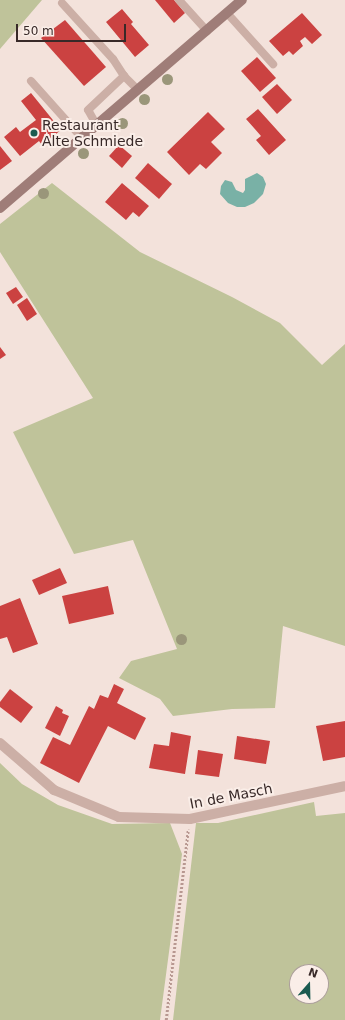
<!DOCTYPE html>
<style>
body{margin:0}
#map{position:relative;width:345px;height:1020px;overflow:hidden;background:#f3e2db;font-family:"DejaVu Sans",sans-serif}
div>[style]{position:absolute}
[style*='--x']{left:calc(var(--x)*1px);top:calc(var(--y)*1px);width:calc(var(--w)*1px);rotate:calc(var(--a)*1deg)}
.green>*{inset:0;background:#bfc39a}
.water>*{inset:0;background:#79b1a6}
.building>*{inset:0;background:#cb4241}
.path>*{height:2.5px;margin-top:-1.25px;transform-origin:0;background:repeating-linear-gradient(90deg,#b89891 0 2px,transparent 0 4px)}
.lane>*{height:8px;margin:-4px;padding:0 4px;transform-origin:4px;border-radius:4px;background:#ccafa6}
.street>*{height:10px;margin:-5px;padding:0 5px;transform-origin:5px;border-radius:5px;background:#ccafa6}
.secondary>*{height:10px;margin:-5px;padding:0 5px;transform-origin:5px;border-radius:5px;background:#9f7d78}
.trees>*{width:11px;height:11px;margin:-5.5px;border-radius:50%;background:#9a967a}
.dots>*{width:11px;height:11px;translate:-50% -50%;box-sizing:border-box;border:2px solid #faeee8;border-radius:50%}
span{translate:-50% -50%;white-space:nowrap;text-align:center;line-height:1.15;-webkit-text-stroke:4px #faeee8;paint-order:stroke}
.poi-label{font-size:14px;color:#382928}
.left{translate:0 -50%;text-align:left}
.street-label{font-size:14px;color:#382928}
.north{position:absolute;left:289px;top:964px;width:40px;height:40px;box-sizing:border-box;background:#faeee8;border:1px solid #ac9f9b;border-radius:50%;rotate:20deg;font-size:11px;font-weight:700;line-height:16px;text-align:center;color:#382928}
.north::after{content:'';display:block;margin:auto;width:14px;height:18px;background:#1b5b50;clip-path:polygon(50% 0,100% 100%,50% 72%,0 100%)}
.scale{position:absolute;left:16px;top:24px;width:110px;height:18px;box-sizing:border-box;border:2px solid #382928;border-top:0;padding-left:5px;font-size:12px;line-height:14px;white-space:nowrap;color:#382928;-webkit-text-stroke:3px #faeee8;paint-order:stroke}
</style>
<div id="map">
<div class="green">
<i style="clip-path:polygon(0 0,42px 0,0 49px)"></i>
<i style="clip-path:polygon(52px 183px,140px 252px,232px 297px,280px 323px,322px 365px,345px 344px,345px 646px,283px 626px,275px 708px,232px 709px,173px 716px,160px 699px,119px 678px,131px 661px,177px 649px,133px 540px,74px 554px,13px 432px,93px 398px,0 252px,0 224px)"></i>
<i style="clip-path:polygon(0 763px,22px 784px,58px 805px,112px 824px,170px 823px,182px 854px,160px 1020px,0 1020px)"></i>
<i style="clip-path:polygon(evenodd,314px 802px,316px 816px,345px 813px,345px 1020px,173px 1020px,196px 823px,218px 823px,314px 802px,297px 972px,321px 972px,321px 996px,297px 996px,297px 972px)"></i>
</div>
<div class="water">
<i style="clip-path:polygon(257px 173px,263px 177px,266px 184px,263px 194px,254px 203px,245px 207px,237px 207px,228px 203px,220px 194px,221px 186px,225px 180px,232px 182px,236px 190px,243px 193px,245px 190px,245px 179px)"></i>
</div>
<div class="building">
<i style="clip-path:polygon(155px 0,174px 0,185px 13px,174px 23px)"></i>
<i style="clip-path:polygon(122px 9px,133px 22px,131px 24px,149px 45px,135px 57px,106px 22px)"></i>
<i style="clip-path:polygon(302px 13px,322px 35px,312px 44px,305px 37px,300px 41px,303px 46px,293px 55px,289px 51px,283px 56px,269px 41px)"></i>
<i style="clip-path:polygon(65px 20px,106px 67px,84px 86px,41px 38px)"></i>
<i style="clip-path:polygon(257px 57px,276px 78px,260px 92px,241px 71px)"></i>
<i style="clip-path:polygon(277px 84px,292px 100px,277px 114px,262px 97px)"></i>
<i style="clip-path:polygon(31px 93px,61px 130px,42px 145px,39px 141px,20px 156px,4px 137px,16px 127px,20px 132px,36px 120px,21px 101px)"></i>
<i style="clip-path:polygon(258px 109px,286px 140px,269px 155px,256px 140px,261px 136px,246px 119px)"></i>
<i style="clip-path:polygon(208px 112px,225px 129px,211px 142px,222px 153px,206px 169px,200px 164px,189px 175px,167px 152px)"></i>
<i style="clip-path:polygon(119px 145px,132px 156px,122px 168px,109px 156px)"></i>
<i style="clip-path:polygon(0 146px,12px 161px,0 170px)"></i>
<i style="clip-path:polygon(148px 163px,172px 184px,159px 199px,135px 178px)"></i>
<i style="clip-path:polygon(122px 183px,149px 206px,139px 217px,133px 212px,126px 220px,105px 202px)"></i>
<i style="clip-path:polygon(16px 287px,23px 297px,13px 304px,6px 293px)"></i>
<i style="clip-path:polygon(27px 298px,37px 314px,27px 321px,17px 305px)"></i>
<i style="clip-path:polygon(0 347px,6px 355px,0 359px)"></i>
<i style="clip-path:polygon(60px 568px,67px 583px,39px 595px,32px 580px)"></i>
<i style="clip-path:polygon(108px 586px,114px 614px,69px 624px,62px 596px)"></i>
<i style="clip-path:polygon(20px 598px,38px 644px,13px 653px,7px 637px,0 639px,0 606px)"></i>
<i style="clip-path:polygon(114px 684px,124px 689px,117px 703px,146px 718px,135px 740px,108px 726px,79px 783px,40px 763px,53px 737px,70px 745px,89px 706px,94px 709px,100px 695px,108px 698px)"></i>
<i style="clip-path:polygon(10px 689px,33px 707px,21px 723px,0 707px,0 702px)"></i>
<i style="clip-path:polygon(56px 706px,63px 710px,62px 713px,69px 716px,60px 736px,45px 728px)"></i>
<i style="clip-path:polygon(345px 721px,345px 757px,323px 761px,316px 726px)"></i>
<i style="clip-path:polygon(171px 732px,191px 736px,185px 774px,149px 768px,154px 744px,169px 746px)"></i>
<i style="clip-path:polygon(237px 736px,270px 741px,266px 764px,234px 759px)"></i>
<i style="clip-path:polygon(198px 750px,223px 754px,219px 777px,195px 774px)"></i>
</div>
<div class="path">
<i style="--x:166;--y:1020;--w:192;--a:-83.4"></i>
</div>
<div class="lane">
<i style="--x:179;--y:0;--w:42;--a:47.9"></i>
<i style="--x:62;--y:3;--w:76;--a:47.7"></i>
<i style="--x:113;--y:59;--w:20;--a:57"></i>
<i style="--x:227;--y:13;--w:69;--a:48"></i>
<i style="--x:31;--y:81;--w:76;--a:48.2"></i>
<i style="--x:97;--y:126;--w:18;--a:-119"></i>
<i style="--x:88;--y:110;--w:50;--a:-43.4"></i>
<i style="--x:124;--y:76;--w:20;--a:45"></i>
</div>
<div class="street">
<i style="--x:0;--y:743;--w:72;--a:41"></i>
<i style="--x:54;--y:790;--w:70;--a:22.6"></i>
<i style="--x:119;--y:817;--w:71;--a:1.6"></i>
<i style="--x:190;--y:819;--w:158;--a:-12"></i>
</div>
<div class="secondary">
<i style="--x:0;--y:208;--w:319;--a:-40.7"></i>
</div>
<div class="trees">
<i style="left:167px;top:79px"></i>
<i style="left:144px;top:99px"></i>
<i style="left:122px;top:123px"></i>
<i style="left:83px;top:153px"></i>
<i style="left:43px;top:193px"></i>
<i style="left:181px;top:639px"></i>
</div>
<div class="dots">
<i style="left:34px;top:133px;background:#1b5b50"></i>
</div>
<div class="poi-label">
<span class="left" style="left:42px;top:133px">Restaurant<br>Alte Schmiede</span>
</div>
<div class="street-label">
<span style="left:231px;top:796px;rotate:-11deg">In de Masch</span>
</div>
<div class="north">N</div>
<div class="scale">50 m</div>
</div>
